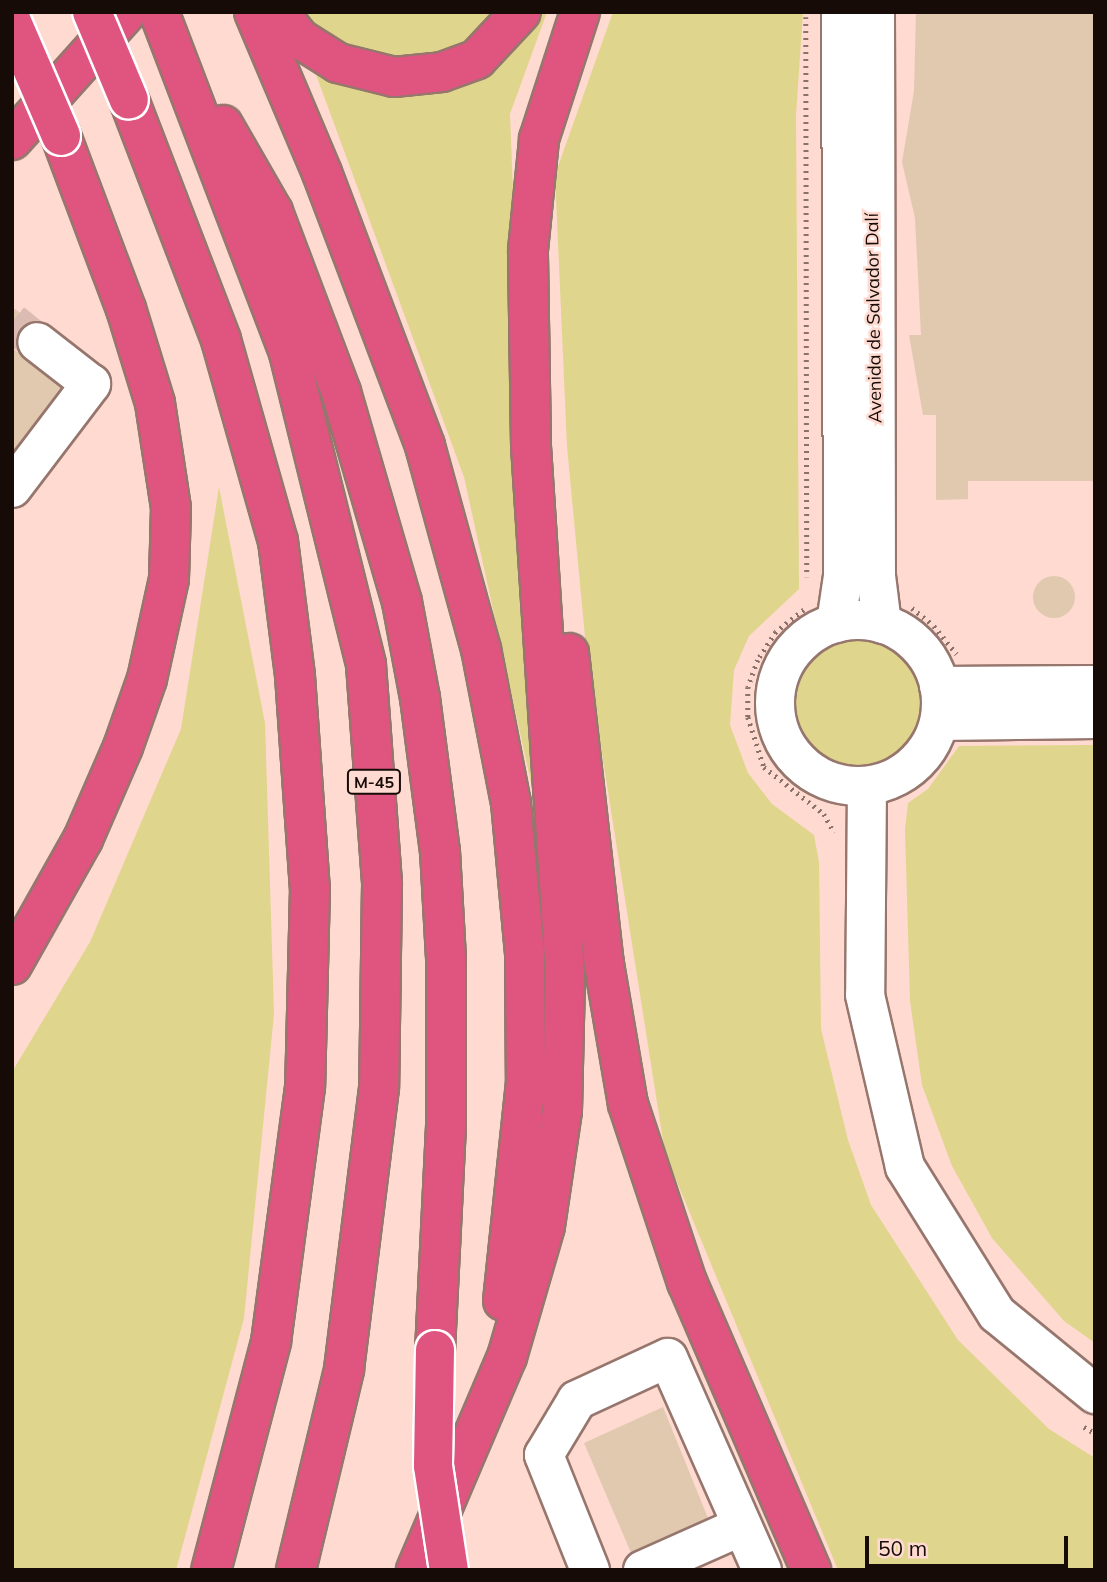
<!DOCTYPE html>
<meta charset="utf-8">
<style>
body{margin:0}
#map{position:relative;width:1107px;height:1582px;overflow:hidden;background:#fedad0;font-family:Mulish,sans-serif}
div>[style]{position:absolute}
[style*='--x']{left:calc(var(--x)*1px);top:calc(var(--y)*1px);width:calc(var(--w)*1px);rotate:calc(var(--a)*1deg)}
.green>*{inset:0;background:#e0d58c}
.round{border-radius:50%}
.building>*{inset:0;background:#e1c9b0}
.minor-tunnel>*{height:38px;margin-top:-19px;transform-origin:0;background:repeating-linear-gradient(90deg,#dbbbb2 0 38px,transparent 0 57px)}
.path>*{height:4.5px;margin-top:-2.25px;transform-origin:0;background:repeating-linear-gradient(90deg,#8a726b 0 2px,transparent 0 7px)}
.roads{filter:drop-shadow(2px 0 #96766d) drop-shadow(-2px 0 #96766d) drop-shadow(0 2px #96766d) drop-shadow(0 -2px #96766d)}
.minor>*{height:38px;margin:-19px;padding:0 19px;transform-origin:19px;border-radius:19px;background:#fff}
.minor>.ring{margin:-19px;padding:0;box-sizing:content-box;background:none;border:38px solid #fff;border-radius:50%}
.highway>*{height:38px;margin:-19px;padding:0 19px;transform-origin:19px;border-radius:19px;background:#df5580}
.bridges{filter:drop-shadow(2px 0 #fff) drop-shadow(-2px 0 #fff) drop-shadow(0 2px #fff) drop-shadow(0 -2px #fff)}
.highway-bridge>*{height:38px;margin:-19px;padding:0 19px;transform-origin:19px;border-radius:19px;background:#df5580}
span{translate:-50% -50%;white-space:nowrap;text-align:center;line-height:1.15;-webkit-text-stroke:5px #fedad0;paint-order:stroke}
.shield-label span{padding:2px 5px;background:#fedad0;border:2px solid;border-radius:5px;-webkit-text-stroke-width:0}
.shield-label{font-size:16px;color:#170b08;font-weight:700}
.street-label{font-size:18px;color:#170b08}
.frame{position:absolute;inset:0;border:14px solid #170b08;pointer-events:none}
.scale{position:absolute;left:865px;top:1536px;width:203px;height:32px;box-sizing:border-box;border:4px solid #170b08;border-top:0;padding-left:9px;font-size:21px;line-height:24px;white-space:nowrap;color:#170b08;-webkit-text-stroke:5px #fedad0;paint-order:stroke}
</style>
<div id="map">
<div class="green">
<i style="clip-path:polygon(293px 12px,547px 12px,510px 114px,537px 810px,464px 477px)"></i>
<i style="clip-path:polygon(613px 12px,803px 12px,796px 115px,799px 589px,749px 636px,734px 670px,730px 725px,748px 773px,772px 804px,814px 835px,819px 862px,821px 1029px,848px 1140px,871px 1205px,958px 1340px,1049px 1429px,1095px 1458px,1095px 1570px,838px 1570px,665px 1153px,587px 658px,567px 446px,555px 175px)"></i>
<i style="clip-path:polygon(219px 487px,265px 723px,274px 1014px,244px 1318px,176px 1570px,12px 1570px,12px 1072px,90px 942px,181px 729px)"></i>
<i class="round" style="left:793px;top:640px;width:130px;height:130px"></i>
<i style="clip-path:polygon(1095px 745px,1095px 1343px,1064px 1321px,992px 1238px,952px 1166px,922px 1085px,910px 1001px,905px 829px,908px 803px,928px 789px,959px 746px)"></i>
</div>
<div class="building">
<i style="clip-path:polygon(916px 12px,1095px 12px,1095px 481px,968px 481px,968px 499px,936px 500px,936px 415px,923px 415px,909px 335px,921px 335px,915px 218px,902px 162px,914px 91px)"></i>
<i style="clip-path:polygon(12px 307px,45px 331px,29px 353px,12px 340px)"></i>
<i style="clip-path:polygon(12px 348px,69px 390px,12px 466px)"></i>
<i class="round" style="left:1033px;top:576px;width:42px;height:42px"></i>
<i style="clip-path:polygon(663px 1407px,712px 1528px,635px 1562px,584px 1443px)"></i>
</div>
<div class="minor-tunnel">
<i style="--x:12;--y:322;--w:32;--a:39"></i>
</div>
<div class="path">
<i style="--x:806;--y:17;--w:560;--a:89.9"></i>
<i style="--x:912;--y:608;--w:28;--a:39"></i>
<i style="--x:934;--y:626;--w:36;--a:51"></i>
<i style="--x:804;--y:610;--w:36;--a:142"></i>
<i style="--x:776;--y:632;--w:33;--a:123"></i>
<i style="--x:758;--y:660;--w:29;--a:110"></i>
<i style="--x:748;--y:687;--w:30;--a:90"></i>
<i style="--x:748;--y:717;--w:52;--a:72.3"></i>
<i style="--x:764;--y:767;--w:76;--a:38.1"></i>
<i style="--x:824;--y:814;--w:21;--a:61"></i>
<i style="--x:1084;--y:1427;--w:13;--a:29"></i>
</div>
<div class="roads">
<div class="minor">
<i style="--x:875;--y:12;--w:564;--a:89.9"></i>
<i style="--x:876;--y:576;--w:48;--a:82.9"></i>
<i style="--x:12;--y:488;--w:131;--a:-52.8"></i>
<i style="--x:91;--y:384;--w:68;--a:-142.1"></i>
<i class="ring" style="left:775px;top:620px;width:128px;height:128px"></i>
<i style="--x:836;--y:623;--w:48;--a:-81.5"></i>
<i style="--x:843;--y:576;--w:564;--a:-90.2"></i>
<i style="--x:939;--y:686;--w:156;--a:-0.4"></i>
<i style="--x:940;--y:721;--w:155;--a:-0.7"></i>
<i style="--x:867;--y:786;--w:209;--a:90.5"></i>
<i style="--x:865;--y:995;--w:177;--a:76.9"></i>
<i style="--x:905;--y:1167;--w:173;--a:58"></i>
<i style="--x:997;--y:1314;--w:127;--a:39.2"></i>
<i style="--x:590;--y:1570;--w:124;--a:-111.8"></i>
<i style="--x:544;--y:1455;--w:64;--a:-59"></i>
<i style="--x:577;--y:1400;--w:100;--a:-24.8"></i>
<i style="--x:668;--y:1358;--w:232;--a:66.1"></i>
<i style="--x:643;--y:1570;--w:108;--a:-24"></i>
</div>
<div class="highway">
<i style="--x:159;--y:12;--w:365;--a:69.1"></i>
<i style="--x:289;--y:353;--w:321;--a:76.1"></i>
<i style="--x:366;--y:665;--w:220;--a:85.8"></i>
<i style="--x:382;--y:884;--w:204;--a:90.8"></i>
<i style="--x:379;--y:1088;--w:284;--a:97.1"></i>
<i style="--x:344;--y:1370;--w:206;--a:103.5"></i>
<i style="--x:254;--y:12;--w:175;--a:67.1"></i>
<i style="--x:322;--y:173;--w:292;--a:69.3"></i>
<i style="--x:425;--y:446;--w:211;--a:74.6"></i>
<i style="--x:481;--y:649;--w:157;--a:79"></i>
<i style="--x:511;--y:803;--w:151;--a:84.7"></i>
<i style="--x:525;--y:953;--w:129;--a:89.6"></i>
<i style="--x:526;--y:1082;--w:220;--a:96"></i>
<i style="--x:278;--y:12;--w:35;--a:51"></i>
<i style="--x:300;--y:39;--w:45;--a:32.3"></i>
<i style="--x:338;--y:63;--w:58;--a:14"></i>
<i style="--x:394;--y:77;--w:48;--a:-5.9"></i>
<i style="--x:442;--y:72;--w:37;--a:-20"></i>
<i style="--x:477;--y:59;--w:64;--a:-46.9"></i>
<i style="--x:129;--y:100;--w:257;--a:69"></i>
<i style="--x:221;--y:340;--w:209;--a:74.2"></i>
<i style="--x:278;--y:541;--w:136;--a:82.8"></i>
<i style="--x:295;--y:676;--w:213;--a:86"></i>
<i style="--x:310;--y:888;--w:199;--a:91.4"></i>
<i style="--x:305;--y:1087;--w:257;--a:97.6"></i>
<i style="--x:271;--y:1342;--w:236;--a:104.7"></i>
<i style="--x:223;--y:125;--w:100;--a:60.1"></i>
<i style="--x:273;--y:212;--w:192;--a:69.3"></i>
<i style="--x:341;--y:392;--w:219;--a:73.8"></i>
<i style="--x:402;--y:602;--w:98;--a:79.4"></i>
<i style="--x:420;--y:698;--w:154;--a:82.6"></i>
<i style="--x:440;--y:851;--w:109;--a:86.8"></i>
<i style="--x:446;--y:960;--w:166;--a:90"></i>
<i style="--x:446;--y:1126;--w:224;--a:92.8"></i>
<i style="--x:12;--y:140;--w:172;--a:-48.1"></i>
<i style="--x:569;--y:653;--w:313;--a:83.6"></i>
<i style="--x:604;--y:964;--w:142;--a:80.3"></i>
<i style="--x:628;--y:1104;--w:188;--a:71.7"></i>
<i style="--x:687;--y:1282;--w:314;--a:66.7"></i>
<i style="--x:12;--y:965;--w:145;--a:-60.6"></i>
<i style="--x:83;--y:839;--w:100;--a:-66.5"></i>
<i style="--x:123;--y:747;--w:72;--a:-70.6"></i>
<i style="--x:147;--y:679;--w:102;--a:-77.6"></i>
<i style="--x:169;--y:579;--w:71;--a:-88.4"></i>
<i style="--x:171;--y:508;--w:106;--a:-98.7"></i>
<i style="--x:155;--y:403;--w:98;--a:-107.1"></i>
<i style="--x:126;--y:309;--w:185;--a:-110.6"></i>
<i style="--x:416;--y:1570;--w:232;--a:-66.9"></i>
<i style="--x:507;--y:1357;--w:136;--a:-73.8"></i>
<i style="--x:545;--y:1226;--w:116;--a:-81.6"></i>
<i style="--x:562;--y:1111;--w:136;--a:-88.7"></i>
<i style="--x:565;--y:975;--w:530;--a:-93.68"></i>
<i style="--x:531;--y:446;--w:196;--a:-90.9"></i>
<i style="--x:528;--y:250;--w:112;--a:-84.3"></i>
<i style="--x:539;--y:139;--w:133;--a:-72.1"></i>
</div>
</div>
<div class="bridges">
<div class="highway-bridge">
<i style="--x:92;--y:12;--w:95;--a:67.2"></i>
<i style="--x:12;--y:22;--w:124;--a:66.7"></i>
<i style="--x:435;--y:1350;--w:116;--a:91"></i>
<i style="--x:433;--y:1466;--w:105;--a:81.3"></i>
</div>
</div>
<div class="shield-label">
<span style="left:374px;top:782px">M-45</span>
</div>
<div class="street-label">
<span style="left:874px;top:318px;rotate:-91deg">Avenida de Salvador Dalí</span>
</div>
<div class="frame"></div>
<div class="scale">50 m</div>
</div>
